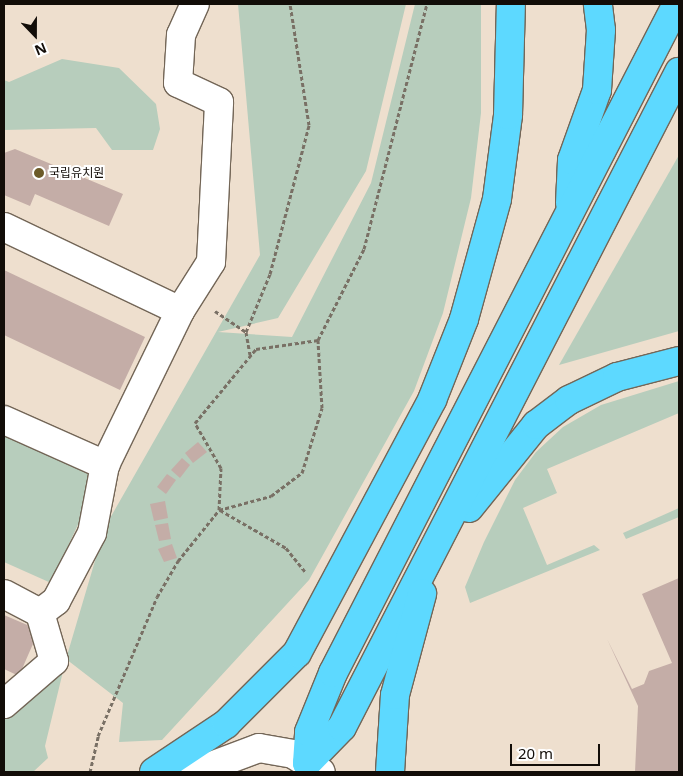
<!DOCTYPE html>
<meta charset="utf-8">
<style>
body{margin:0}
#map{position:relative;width:683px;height:776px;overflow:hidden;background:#eedfce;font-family:"Noto Sans","Noto Sans KR",sans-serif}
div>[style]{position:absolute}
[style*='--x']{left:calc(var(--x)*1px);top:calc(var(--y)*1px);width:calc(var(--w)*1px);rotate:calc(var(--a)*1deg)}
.green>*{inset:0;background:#b7cdbc}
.building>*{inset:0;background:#c4ada7}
.path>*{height:3px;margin-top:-1.5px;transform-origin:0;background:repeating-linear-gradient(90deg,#797065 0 4px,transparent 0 6.5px)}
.roads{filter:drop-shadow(1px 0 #736657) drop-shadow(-1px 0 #736657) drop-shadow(0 1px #736657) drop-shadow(0 -1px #736657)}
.minor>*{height:28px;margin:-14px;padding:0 14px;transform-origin:14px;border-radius:14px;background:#fff}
.highway>*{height:28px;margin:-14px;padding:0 14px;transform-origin:14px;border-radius:14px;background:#5dd9ff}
.dots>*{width:14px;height:14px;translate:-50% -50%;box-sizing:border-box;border:2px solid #fff;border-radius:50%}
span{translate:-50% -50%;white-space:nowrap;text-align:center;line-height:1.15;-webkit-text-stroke:4px #fff;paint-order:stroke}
.poi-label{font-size:12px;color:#120d08}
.left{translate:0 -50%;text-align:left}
.frame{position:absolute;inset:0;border:5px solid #120d08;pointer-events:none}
.north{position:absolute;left:10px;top:10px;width:50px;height:50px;-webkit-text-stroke:4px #fff;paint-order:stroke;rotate:158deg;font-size:14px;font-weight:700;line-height:20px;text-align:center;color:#120d08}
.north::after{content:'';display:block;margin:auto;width:18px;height:22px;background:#120d08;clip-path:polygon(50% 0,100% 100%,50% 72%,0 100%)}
.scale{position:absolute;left:510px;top:744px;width:90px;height:22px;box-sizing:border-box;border:2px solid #120d08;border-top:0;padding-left:6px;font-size:15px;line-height:18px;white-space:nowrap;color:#120d08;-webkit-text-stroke:4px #fff;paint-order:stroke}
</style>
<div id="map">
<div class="green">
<i style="clip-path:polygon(238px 4px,406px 4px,366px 171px,278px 318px,218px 332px,292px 337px,371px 183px,415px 4px,481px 4px,481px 113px,471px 198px,443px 313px,414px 391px,309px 580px,162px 740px,119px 742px,123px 703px,66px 659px,45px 746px,48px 758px,33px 772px,4px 772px,4px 716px,66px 659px,105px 527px,260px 255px)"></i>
<i style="clip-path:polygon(62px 59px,119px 68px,156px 104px,160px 129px,153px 150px,112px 150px,96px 128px,4px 130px,4px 80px,9px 82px)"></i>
<i style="clip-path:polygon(679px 155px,679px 331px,559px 365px)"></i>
<i style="clip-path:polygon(679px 381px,679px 413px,547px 469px,557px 493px,523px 508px,547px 565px,594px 545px,600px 550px,470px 603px,465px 587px,484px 542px,515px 480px,536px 452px,563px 427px,601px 405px)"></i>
<i style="clip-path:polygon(4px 435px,99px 479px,51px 583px,4px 562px)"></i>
<i style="clip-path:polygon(679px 508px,679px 517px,626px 539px,623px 533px)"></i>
</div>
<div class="building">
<i style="clip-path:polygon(15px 149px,123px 194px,109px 226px,35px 194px,30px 206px,4px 195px,4px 153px)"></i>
<i style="clip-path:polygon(4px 270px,145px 337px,120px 390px,4px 335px)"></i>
<i style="clip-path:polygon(198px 442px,207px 452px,193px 463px,185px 453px)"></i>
<i style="clip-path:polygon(182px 458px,190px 465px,180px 478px,171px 470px)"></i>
<i style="clip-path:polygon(167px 474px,176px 480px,166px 494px,157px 487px)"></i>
<i style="clip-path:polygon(165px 501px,168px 518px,154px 521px,150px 504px)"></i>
<i style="clip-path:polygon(168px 523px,171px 539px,159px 541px,155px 525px)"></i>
<i style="clip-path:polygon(172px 544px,177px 558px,164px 562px,158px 549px)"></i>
<i style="clip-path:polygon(679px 578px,679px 772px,635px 772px,638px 706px,607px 639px,632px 689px,644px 684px,649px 671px,672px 663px,642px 594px)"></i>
<i style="clip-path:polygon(4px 615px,39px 630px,19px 676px,4px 669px)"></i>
</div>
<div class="path">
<i style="--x:215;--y:311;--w:37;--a:34"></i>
<i style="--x:246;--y:332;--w:23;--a:80"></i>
<i style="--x:246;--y:332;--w:63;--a:-67.5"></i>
<i style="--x:270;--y:274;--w:154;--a:-75.3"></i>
<i style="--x:309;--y:125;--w:122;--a:-98.9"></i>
<i style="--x:219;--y:510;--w:54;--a:-15.1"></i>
<i style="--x:271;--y:496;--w:39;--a:-37"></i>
<i style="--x:302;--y:473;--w:68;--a:-72.9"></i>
<i style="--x:322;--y:408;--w:68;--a:-93.4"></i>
<i style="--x:220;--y:510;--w:76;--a:29.9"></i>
<i style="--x:286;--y:548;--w:32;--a:51"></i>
<i style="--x:90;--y:772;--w:37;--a:-77"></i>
<i style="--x:98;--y:736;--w:151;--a:-67"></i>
<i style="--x:157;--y:597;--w:42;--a:-59.7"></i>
<i style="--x:178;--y:561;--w:65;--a:-51.2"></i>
<i style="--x:219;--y:510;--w:42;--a:-87.3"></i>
<i style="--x:221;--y:468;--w:52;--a:-120"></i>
<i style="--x:195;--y:423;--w:96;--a:-50.5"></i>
<i style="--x:256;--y:349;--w:63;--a:-8.3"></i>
<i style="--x:318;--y:340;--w:102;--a:-63.2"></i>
<i style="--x:364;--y:249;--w:253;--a:-75.6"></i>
</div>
<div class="roads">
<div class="minor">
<i style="--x:4;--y:227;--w:195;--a:25.5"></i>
<i style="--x:180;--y:311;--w:58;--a:-57.7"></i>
<i style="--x:211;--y:262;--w:160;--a:-87.1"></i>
<i style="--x:219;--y:102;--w:45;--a:-155.1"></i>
<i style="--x:178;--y:83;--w:48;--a:-86.4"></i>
<i style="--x:181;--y:35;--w:34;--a:-66"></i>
<i style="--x:4;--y:420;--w:111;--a:24"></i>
<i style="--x:4;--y:594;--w:41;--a:27.8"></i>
<i style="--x:40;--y:613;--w:50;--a:73.7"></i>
<i style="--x:54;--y:661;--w:66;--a:139.3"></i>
<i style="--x:40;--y:613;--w:20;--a:-37"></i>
<i style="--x:56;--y:601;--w:77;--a:-62.1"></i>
<i style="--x:92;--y:533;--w:69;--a:-79.2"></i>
<i style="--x:105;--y:465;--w:171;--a:-64"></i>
<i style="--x:195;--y:772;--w:68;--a:-20.6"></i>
<i style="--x:259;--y:748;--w:35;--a:10"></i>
<i style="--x:293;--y:754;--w:33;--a:33"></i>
</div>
<div class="highway">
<i style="--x:570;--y:203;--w:43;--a:-87.3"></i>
<i style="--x:572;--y:160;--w:74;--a:-70.3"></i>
<i style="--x:597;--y:90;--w:60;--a:-86.2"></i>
<i style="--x:601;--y:30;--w:26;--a:-97"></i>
<i style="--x:469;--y:508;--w:107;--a:-51.1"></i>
<i style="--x:536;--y:425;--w:41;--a:-37.1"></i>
<i style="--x:569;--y:400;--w:53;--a:-25.6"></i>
<i style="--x:617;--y:377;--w:64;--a:-14.5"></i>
<i style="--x:307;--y:763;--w:31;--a:-86"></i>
<i style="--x:309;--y:732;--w:64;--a:-67.9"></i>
<i style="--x:333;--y:673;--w:752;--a:-62.79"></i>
<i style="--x:307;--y:763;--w:50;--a:-45.8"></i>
<i style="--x:342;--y:727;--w:737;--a:-62.77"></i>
<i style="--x:154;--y:772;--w:87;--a:-33.7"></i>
<i style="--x:226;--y:724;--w:100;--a:-45"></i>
<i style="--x:297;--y:653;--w:287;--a:-61.9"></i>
<i style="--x:432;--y:400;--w:87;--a:-68.4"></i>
<i style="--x:464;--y:319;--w:124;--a:-74.6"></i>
<i style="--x:497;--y:199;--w:85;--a:-82.5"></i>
<i style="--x:508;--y:115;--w:111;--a:-88.5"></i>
<i style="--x:390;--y:772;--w:77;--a:-86.3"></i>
<i style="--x:395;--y:695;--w:105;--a:-75"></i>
</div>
</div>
<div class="dots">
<i style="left:39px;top:173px;background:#6c5a28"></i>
</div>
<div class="poi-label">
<span class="left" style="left:49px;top:173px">국립유치원</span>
</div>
<div class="frame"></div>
<div class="north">N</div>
<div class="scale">20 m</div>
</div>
